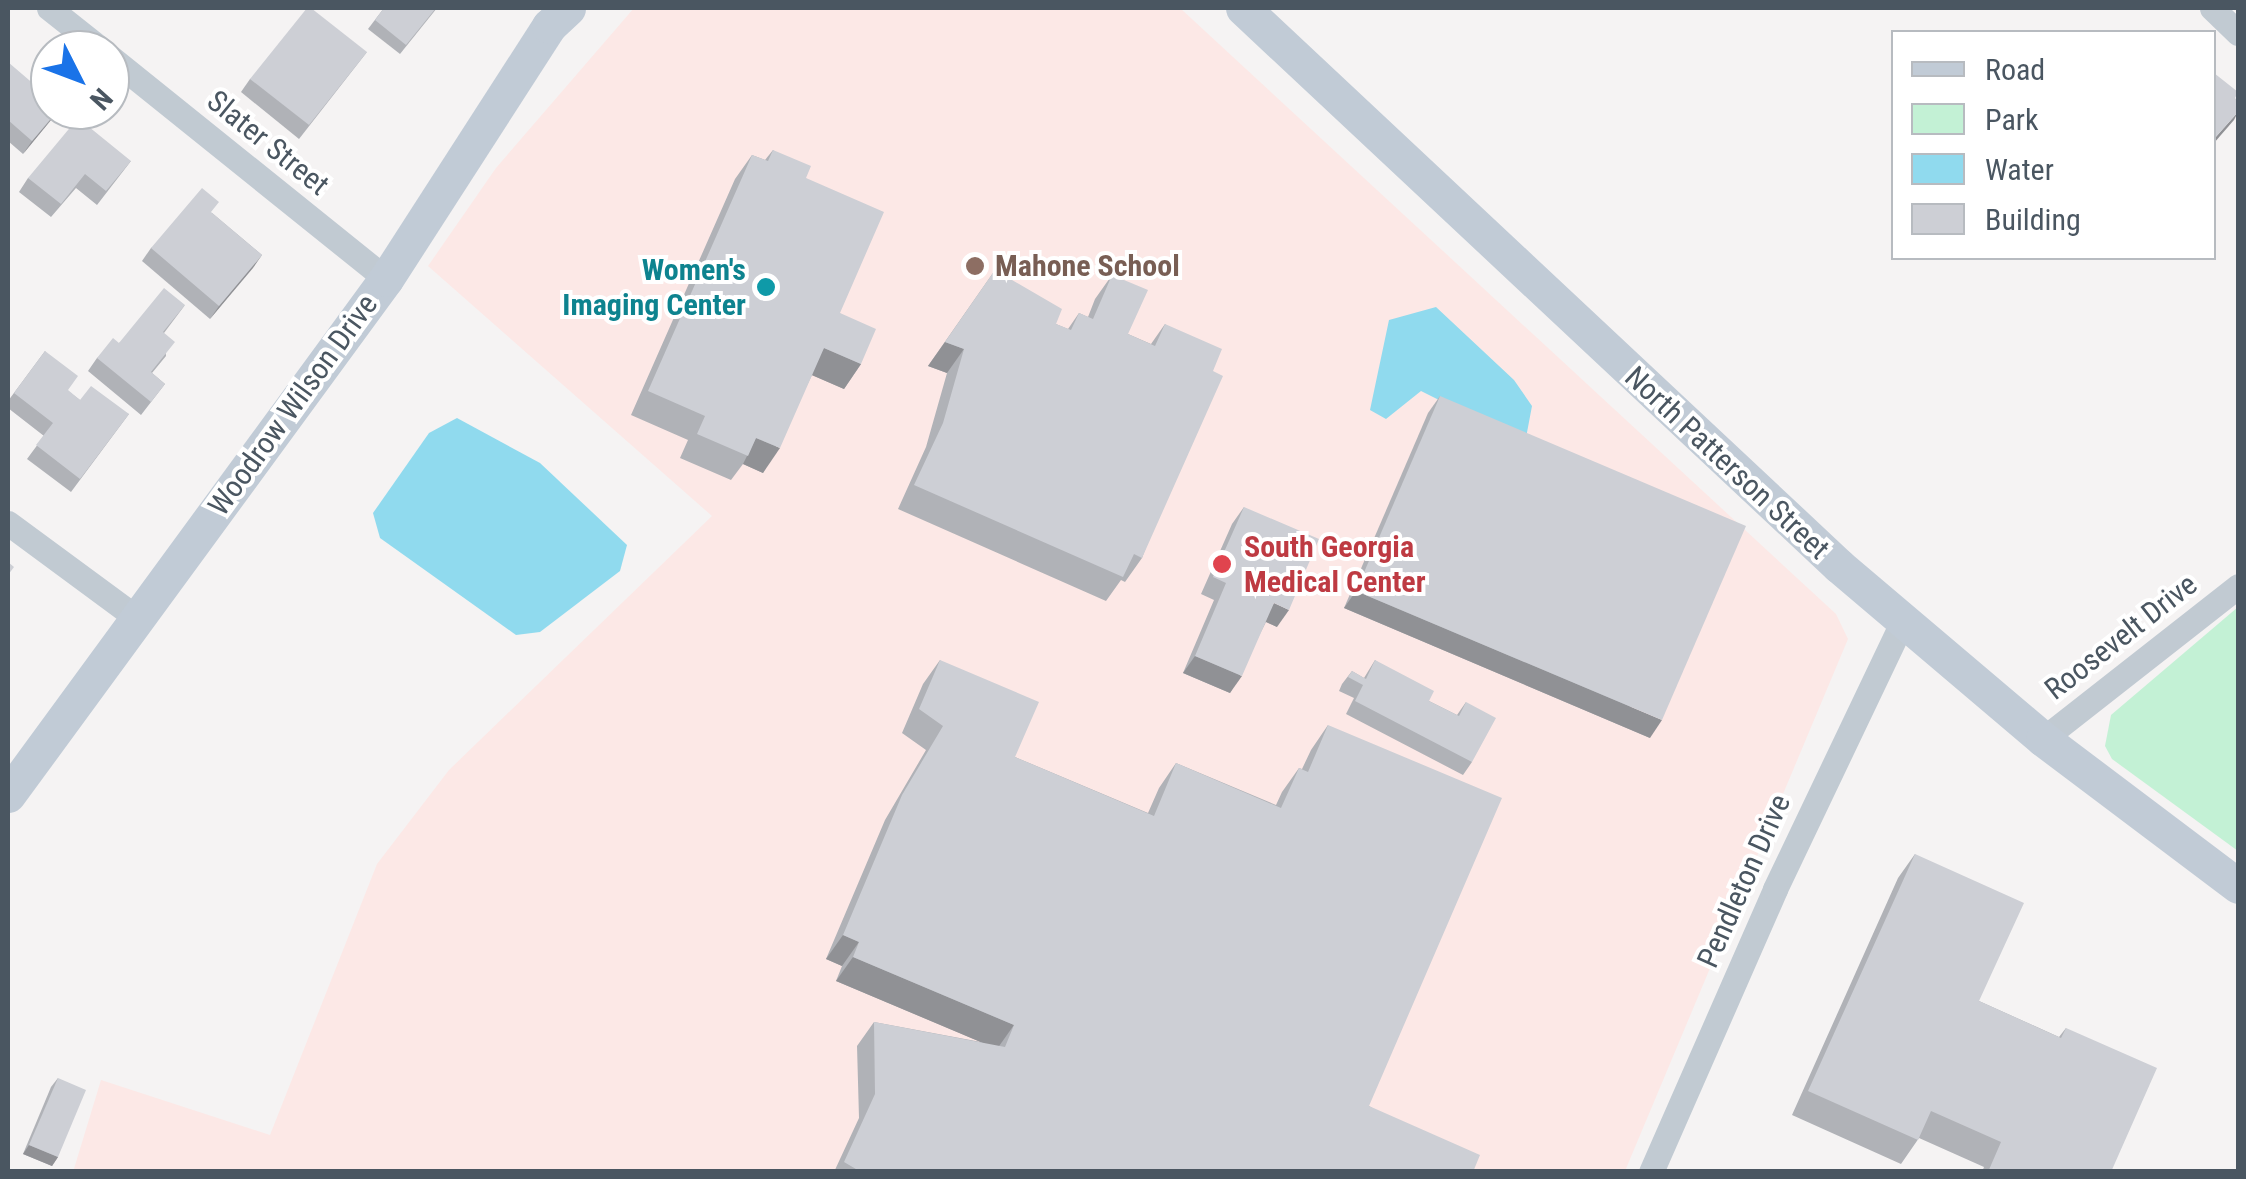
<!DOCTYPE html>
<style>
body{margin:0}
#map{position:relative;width:2246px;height:1179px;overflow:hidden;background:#f5f3f3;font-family:"Roboto Condensed",sans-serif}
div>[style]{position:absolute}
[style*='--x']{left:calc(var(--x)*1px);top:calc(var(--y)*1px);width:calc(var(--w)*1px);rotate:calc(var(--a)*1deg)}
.medical>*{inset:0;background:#fce8e6}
.green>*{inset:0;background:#c3f1d5}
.water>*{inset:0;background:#90daee}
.street>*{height:25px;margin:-12.5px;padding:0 12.5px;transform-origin:12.5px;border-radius:12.5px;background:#c1cad2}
.secondary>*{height:35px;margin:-17.5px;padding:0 17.5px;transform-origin:17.5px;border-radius:17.5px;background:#c1cbd6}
.wall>*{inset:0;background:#b0b2b7}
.shaded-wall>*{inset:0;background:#909195}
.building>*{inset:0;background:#cdcfd5}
.dots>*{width:28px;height:28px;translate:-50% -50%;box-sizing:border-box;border:5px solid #fff;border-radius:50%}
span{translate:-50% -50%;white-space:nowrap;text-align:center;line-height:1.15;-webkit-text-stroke:8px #fff;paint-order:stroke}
.street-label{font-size:30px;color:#4a5661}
.education-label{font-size:30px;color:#785e54;font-weight:700}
.left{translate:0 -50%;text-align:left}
.culture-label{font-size:30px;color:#0d838f;font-weight:700}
.right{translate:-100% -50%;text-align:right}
.health-label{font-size:30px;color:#be3a42;font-weight:700}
.frame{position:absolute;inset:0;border:10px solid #4a5661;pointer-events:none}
.legend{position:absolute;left:1891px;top:30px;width:325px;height:230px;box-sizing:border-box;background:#fff;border:2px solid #b7bbc0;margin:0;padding:12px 18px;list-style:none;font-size:30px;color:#4a5661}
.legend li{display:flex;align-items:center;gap:20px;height:50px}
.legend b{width:50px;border:2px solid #b7bbc0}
.north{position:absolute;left:30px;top:30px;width:100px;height:100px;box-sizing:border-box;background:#fff;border:2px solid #b7bbc0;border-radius:50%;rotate:132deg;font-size:28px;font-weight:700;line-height:40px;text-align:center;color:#4a5661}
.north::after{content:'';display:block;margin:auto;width:35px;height:45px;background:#1a73e8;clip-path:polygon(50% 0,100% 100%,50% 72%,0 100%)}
</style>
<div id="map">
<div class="medical">
<i style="clip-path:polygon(634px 8px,1180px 8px,1836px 614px,1848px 639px,1625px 1171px,73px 1172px,101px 1080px,270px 1135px,377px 864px,449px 770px,712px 516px,428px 266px,496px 168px)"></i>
</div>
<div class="green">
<i style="clip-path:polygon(2238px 607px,2238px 851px,2112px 759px,2105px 746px,2111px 715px)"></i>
</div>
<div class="water">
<i style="clip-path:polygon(1436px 307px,1514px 380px,1532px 406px,1525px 443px,1421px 391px,1386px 419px,1370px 410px,1389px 320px)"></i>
<i style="clip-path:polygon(457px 418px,540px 463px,627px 545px,620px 571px,540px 632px,516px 635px,380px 538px,373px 513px,429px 433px)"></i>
</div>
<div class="street">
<i style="--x:49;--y:8;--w:68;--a:38.4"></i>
<i style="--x:2212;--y:8;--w:36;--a:44"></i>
<i style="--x:110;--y:57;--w:354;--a:38.8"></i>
<i style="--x:8;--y:523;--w:162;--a:36.4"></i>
<i style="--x:2043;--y:739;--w:248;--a:-38.1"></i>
<i style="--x:1651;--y:1172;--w:309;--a:-66.3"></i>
<i style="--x:1775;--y:889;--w:297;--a:-64.5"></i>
</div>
<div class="secondary">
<i style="--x:1243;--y:8;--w:816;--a:43.11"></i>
<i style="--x:1839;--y:566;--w:267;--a:40.3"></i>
<i style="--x:2043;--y:739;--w:244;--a:37"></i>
<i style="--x:8;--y:795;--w:640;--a:-53.78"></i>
<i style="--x:386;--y:279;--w:301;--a:-57.2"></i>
<i style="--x:549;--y:26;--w:26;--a:-43"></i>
</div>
<div class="wall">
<i style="clip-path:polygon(384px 8px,437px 8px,400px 54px,368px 29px)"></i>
<i style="clip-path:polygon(367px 52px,299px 139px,241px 92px,250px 79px)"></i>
<i style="clip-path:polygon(8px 62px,51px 120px,23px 154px,8px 141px)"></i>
<i style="clip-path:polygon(773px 150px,806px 178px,840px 313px,861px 364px,844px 389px,812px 375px,763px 473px,743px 464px,731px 480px,680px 458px,688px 440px,631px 415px,735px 179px,752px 155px,765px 160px)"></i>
<i style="clip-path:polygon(131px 161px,97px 205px,76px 188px,51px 217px,19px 192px,28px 178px)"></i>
<i style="clip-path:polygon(212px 213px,262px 255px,210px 319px,142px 261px,151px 248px)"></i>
<i style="clip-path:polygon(995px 270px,1056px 324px,1068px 329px,1079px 313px,1088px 317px,1095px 299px,1112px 275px,1128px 334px,1151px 344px,1165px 324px,1213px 371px,1142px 558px,1125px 582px,1121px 580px,1106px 601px,898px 509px,926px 447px,947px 373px,928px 366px)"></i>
<i style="clip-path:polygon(185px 305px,164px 333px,166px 356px,152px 373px,165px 384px,141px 415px,88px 371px,97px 358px,119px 343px)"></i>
<i style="clip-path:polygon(45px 351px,68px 391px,80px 400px,129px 414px,71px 492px,27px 459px,44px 436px,8px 408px,8px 401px)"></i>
<i style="clip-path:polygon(1440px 396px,1650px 738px,1344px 608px,1428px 413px)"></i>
<i style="clip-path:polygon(1244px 507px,1277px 627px,1266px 622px,1230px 693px,1183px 673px,1214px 600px,1201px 594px,1232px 524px)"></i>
<i style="clip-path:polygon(940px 660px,1015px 757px,1148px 813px,1159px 788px,1176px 763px,1276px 805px,1282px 792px,1299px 768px,1302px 769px,1311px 750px,1328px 725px,1369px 1106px,1473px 1172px,834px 1172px,859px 1118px,857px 1046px,874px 1022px,981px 1042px,836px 981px,842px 966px,826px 959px,885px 820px,926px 750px,902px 733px,923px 684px)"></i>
<i style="clip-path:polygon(1375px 660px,1429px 701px,1457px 715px,1466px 702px,1472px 762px,1463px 775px,1346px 714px,1354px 698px,1339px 691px,1342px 684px,1352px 671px,1364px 678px)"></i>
<i style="clip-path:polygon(1915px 854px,1979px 1001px,2059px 1037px,2066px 1028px,2111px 1172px,1982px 1172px,1984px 1167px,1919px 1138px,1901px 1164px,1792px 1115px,1898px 878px)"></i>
<i style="clip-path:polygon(58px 1078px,58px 1157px,52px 1166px,23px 1154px,51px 1087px)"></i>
</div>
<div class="shaded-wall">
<i style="clip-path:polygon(59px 110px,51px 120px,23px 154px,32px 141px)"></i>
<i style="clip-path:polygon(2238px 112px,2234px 120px,2214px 143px,2214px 139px)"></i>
<i style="clip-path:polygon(262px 255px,253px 268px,210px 319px,219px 306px)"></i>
<i style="clip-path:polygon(945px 342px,964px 349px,947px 373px,928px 366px)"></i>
<i style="clip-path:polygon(824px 348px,861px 364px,844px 389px,807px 373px)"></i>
<i style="clip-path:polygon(756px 438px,780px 448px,763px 473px,743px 464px)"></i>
<i style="clip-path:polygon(1356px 591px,1662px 720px,1650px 738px,1344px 608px)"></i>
<i style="clip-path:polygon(1274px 603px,1289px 610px,1277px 627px,1262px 620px)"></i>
<i style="clip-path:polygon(1195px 656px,1242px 676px,1230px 693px,1183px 673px)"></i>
<i style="clip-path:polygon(843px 935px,859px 942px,842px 966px,826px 959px)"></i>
<i style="clip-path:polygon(853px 957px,1014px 1025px,997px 1049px,836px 981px)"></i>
<i style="clip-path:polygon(29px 1145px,58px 1157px,52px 1166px,23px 1154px)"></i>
</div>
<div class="building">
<i style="clip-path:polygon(307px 8px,311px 8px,367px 52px,309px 125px,250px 79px)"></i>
<i style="clip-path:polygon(384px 8px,436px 8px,406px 45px,375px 20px)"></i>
<i style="clip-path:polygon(8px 62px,50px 98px,50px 110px,58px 110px,32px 141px,8px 120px)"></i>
<i style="clip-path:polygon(2214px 73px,2238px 92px,2235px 98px,2238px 102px,2238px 112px,2214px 139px)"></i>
<i style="clip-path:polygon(78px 118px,131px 161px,106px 191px,85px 174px,61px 204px,28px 178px)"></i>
<i style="clip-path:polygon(773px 150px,811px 166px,806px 178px,884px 212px,840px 313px,876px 329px,861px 364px,824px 348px,780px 448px,756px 438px,748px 456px,697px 434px,705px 416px,648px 391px,752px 155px,768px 161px)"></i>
<i style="clip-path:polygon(202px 188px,219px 202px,211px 212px,262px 255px,219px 306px,151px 248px)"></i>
<i style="clip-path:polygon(995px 270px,1062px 309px,1056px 324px,1071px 330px,1079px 313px,1093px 319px,1112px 275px,1148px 290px,1128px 334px,1155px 346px,1165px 324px,1222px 349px,1213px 371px,1223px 376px,1142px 558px,1134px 554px,1123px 577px,914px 485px,943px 423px,964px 349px,945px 342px)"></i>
<i style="clip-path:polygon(164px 288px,185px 305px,163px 332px,175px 342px,151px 372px,165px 384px,151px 402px,97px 358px,113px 338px,119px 343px)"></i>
<i style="clip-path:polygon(45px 351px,78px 376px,68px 390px,80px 400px,91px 386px,129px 414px,80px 479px,36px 445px,53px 423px,14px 393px)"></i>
<i style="clip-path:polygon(1440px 396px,1746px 526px,1662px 720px,1356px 591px)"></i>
<i style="clip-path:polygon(1244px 507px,1319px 539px,1289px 610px,1274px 603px,1242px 676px,1195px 656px,1226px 583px,1213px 577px)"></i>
<i style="clip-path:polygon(8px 562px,14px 567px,8px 575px)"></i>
<i style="clip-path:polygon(940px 660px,1039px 702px,1015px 757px,1154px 816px,1176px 763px,1281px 808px,1299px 768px,1308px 772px,1328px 725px,1502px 798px,1369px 1106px,1480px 1155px,1473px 1172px,861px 1172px,844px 1162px,875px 1094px,874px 1022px,1005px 1047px,1014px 1025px,853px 957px,859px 942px,843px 935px,902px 795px,943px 726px,919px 709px)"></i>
<i style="clip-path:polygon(1375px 660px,1434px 691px,1429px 701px,1459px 716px,1466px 702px,1496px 718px,1472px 762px,1355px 701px,1363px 685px,1348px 677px,1352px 671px,1366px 679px)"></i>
<i style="clip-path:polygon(1915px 854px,2024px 903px,1979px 1001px,2061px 1038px,2066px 1028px,2157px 1068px,2111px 1172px,1988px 1172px,2001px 1142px,1931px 1111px,1918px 1140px,1808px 1091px)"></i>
<i style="clip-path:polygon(58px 1078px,86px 1090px,58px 1157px,29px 1145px)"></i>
</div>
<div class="dots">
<i style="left:975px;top:266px;background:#8d6e63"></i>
<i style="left:766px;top:287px;background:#0f9aa8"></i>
<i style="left:1222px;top:564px;background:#e0444e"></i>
</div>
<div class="street-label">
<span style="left:268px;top:143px;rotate:39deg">Slater Street</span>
<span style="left:293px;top:405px;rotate:-54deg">Woodrow Wilson Drive</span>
<span style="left:1727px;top:463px;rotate:43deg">North Patterson Street</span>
<span style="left:2121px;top:637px;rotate:-38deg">Roosevelt Drive</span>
<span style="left:1744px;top:881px;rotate:-66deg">Pendleton Drive</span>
</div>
<div class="education-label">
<span class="left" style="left:995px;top:266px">Mahone School</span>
</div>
<div class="culture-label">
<span class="right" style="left:746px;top:287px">Women's<br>Imaging Center</span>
</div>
<div class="health-label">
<span class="left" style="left:1244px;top:564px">South Georgia<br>Medical Center</span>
</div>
<div class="frame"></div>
<ul class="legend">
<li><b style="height:12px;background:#c1cbd6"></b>Road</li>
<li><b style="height:28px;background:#c3f1d5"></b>Park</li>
<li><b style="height:28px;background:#90daee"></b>Water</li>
<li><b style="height:28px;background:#cdcfd5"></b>Building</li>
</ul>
<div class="north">N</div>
</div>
